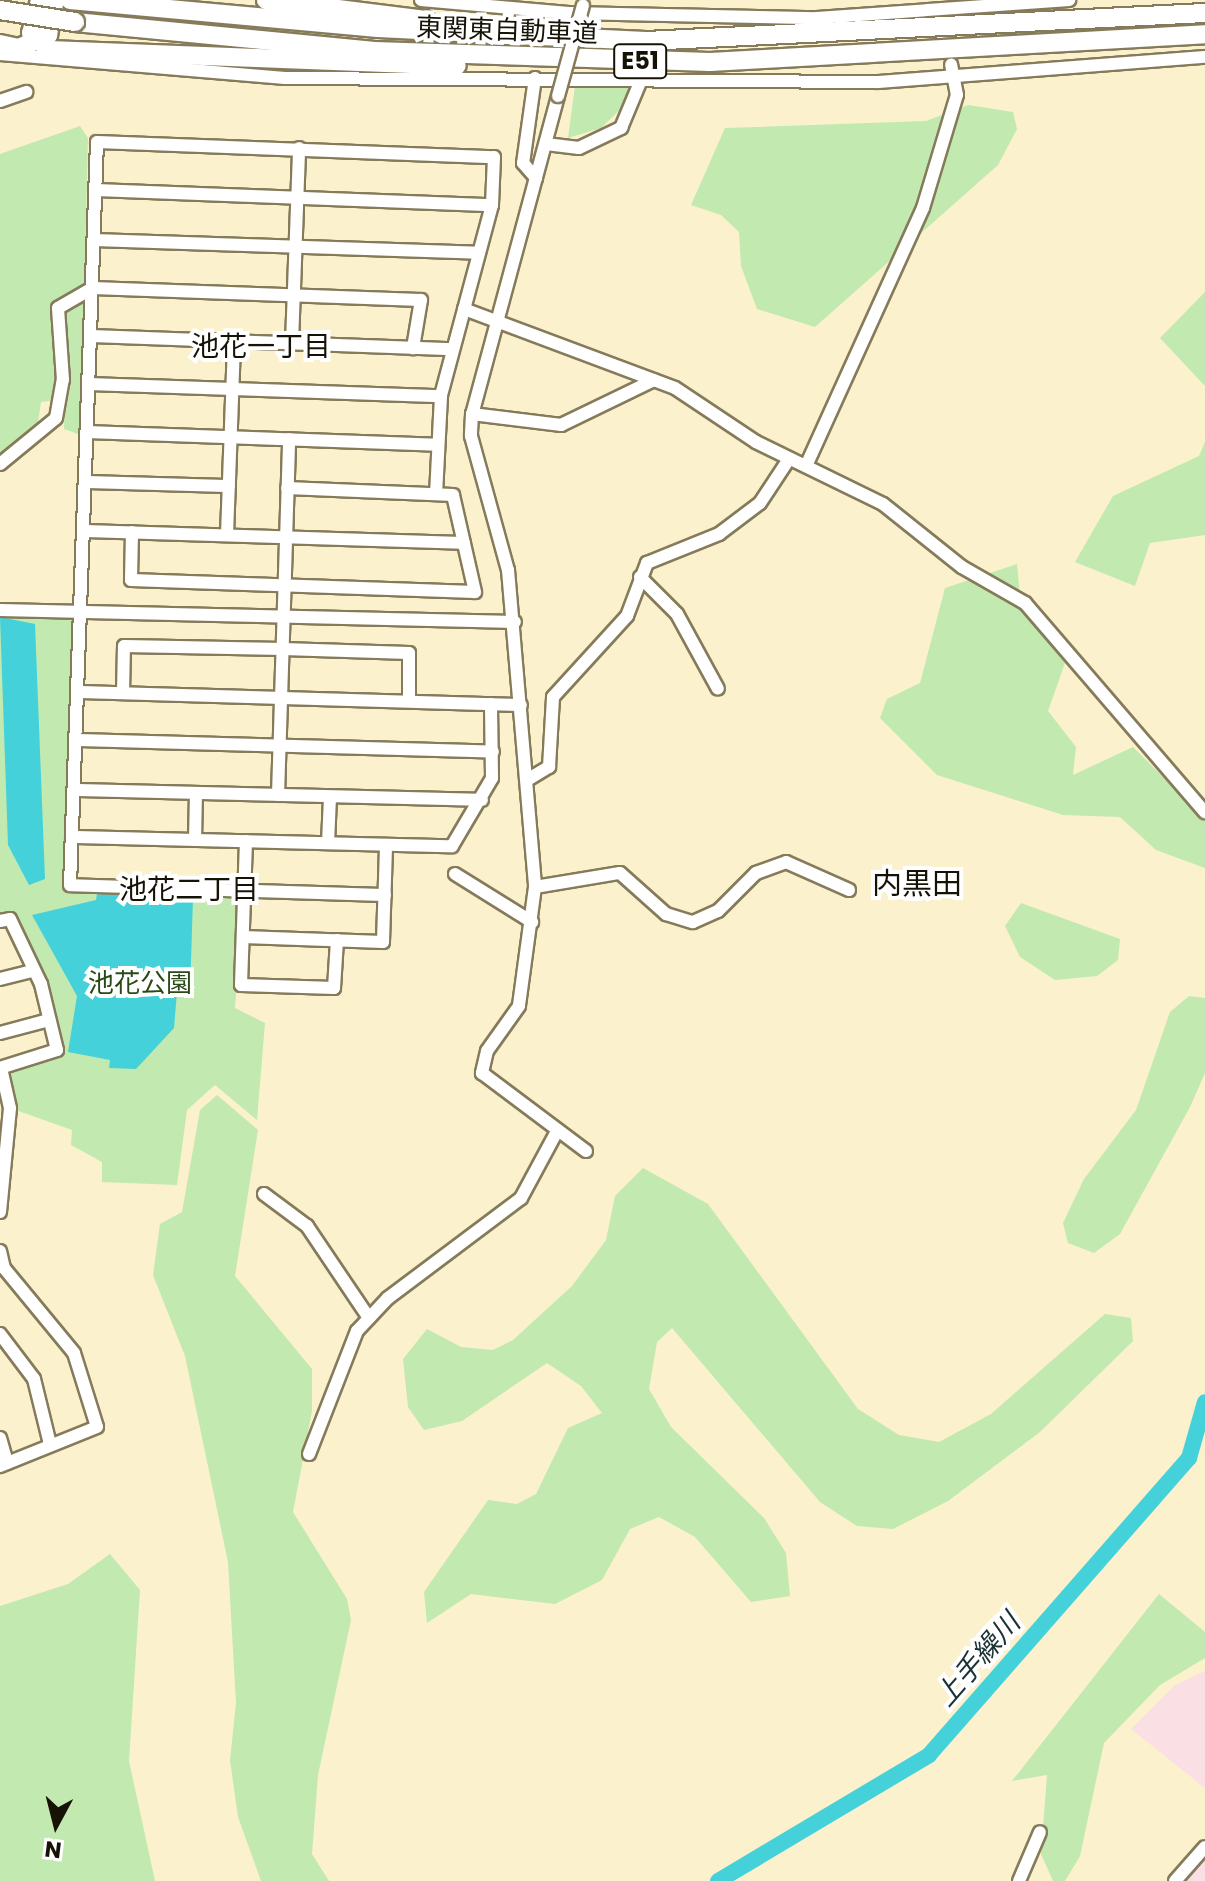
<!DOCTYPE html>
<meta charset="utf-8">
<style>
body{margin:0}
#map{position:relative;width:1205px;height:1881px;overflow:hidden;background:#fcf1cd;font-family:Poppins,"Noto Sans JP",sans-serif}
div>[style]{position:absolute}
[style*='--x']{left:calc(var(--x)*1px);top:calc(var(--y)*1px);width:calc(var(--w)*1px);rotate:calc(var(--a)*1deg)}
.industrial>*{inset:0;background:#fadfe5}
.green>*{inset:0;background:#c2e9af}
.water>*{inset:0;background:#45d1d9}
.river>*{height:16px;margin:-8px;padding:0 8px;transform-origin:8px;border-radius:8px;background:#45d1d9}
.roads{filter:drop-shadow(2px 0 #857b5b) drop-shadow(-2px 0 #857b5b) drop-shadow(0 2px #857b5b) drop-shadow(0 -2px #857b5b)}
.minor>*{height:12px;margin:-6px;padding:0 6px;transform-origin:6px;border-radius:6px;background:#fff}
.highway>*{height:18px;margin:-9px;padding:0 9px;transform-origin:9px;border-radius:9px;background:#fff}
.bridges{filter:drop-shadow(2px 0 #857b5b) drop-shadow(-2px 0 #857b5b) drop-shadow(0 2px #857b5b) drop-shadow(0 -2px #857b5b)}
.minor-bridge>*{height:12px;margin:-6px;padding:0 6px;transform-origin:6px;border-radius:6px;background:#fff}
.highway-bridge>*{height:18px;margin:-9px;padding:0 9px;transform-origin:9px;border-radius:9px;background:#fff}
span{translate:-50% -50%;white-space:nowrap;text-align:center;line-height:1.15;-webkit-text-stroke:8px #fff;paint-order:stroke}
.shield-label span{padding:2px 6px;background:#fff;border:2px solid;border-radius:6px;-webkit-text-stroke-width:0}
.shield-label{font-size:24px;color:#161306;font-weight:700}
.street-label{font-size:26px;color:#161306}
.park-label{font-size:26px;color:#294a16}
.neighbourhood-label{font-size:28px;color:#161306}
.water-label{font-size:28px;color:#1b3234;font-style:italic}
.quarter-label{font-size:30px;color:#161306}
.north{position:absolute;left:16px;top:1785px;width:80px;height:80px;-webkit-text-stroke:6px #fff;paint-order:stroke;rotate:187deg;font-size:22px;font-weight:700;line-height:32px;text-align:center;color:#161306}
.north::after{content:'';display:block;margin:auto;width:28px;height:36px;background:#161306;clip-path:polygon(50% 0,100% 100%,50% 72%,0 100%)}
</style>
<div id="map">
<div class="industrial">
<i style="clip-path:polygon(1205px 1671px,1205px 1788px,1131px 1729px,1175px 1685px)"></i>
<i style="clip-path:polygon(1205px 1853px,1205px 1881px,1180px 1881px)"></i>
</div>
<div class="green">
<i style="clip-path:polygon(575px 86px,628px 88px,630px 100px,601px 128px,568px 138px)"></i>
<i style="clip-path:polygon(968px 105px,1013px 112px,1017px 129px,998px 165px,815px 327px,757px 309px,741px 266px,739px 232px,721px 215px,691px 205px,725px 128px,926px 121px)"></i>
<i style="clip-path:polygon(80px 126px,88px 138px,81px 435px,64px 429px,65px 399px,41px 402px,35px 443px,0 462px,0 154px)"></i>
<i style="clip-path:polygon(1205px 292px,1205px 386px,1160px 338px)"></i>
<i style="clip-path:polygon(1205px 442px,1205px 535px,1150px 543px,1135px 586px,1075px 562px,1113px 496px,1199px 456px)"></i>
<i style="clip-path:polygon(1017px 564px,1021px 606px,1065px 663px,1048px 711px,1076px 747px,1073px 775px,1133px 747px,1205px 819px,1205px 868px,1156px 850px,1120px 817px,1063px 815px,937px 775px,880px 718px,887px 699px,920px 683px,945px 588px)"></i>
<i style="clip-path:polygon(0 610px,81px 612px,70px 885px,244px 889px,235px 1008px,265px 1023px,257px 1120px,215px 1085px,187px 1110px,177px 1185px,102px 1182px,102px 1162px,71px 1145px,72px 1130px,10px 1108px,3px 1066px,51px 1052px,49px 1020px,10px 919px,0 921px)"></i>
<i style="clip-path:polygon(1021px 903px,1120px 939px,1118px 960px,1097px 976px,1055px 980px,1020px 957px,1005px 926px)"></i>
<i style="clip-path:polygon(1189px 996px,1205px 998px,1205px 1073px,1190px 1107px,1120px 1234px,1094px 1253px,1068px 1243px,1063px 1223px,1084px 1179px,1136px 1110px,1170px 1012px)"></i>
<i style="clip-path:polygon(217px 1095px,258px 1130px,235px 1276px,312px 1369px,312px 1411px,293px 1512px,347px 1599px,351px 1620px,318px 1775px,312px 1854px,329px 1881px,261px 1881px,238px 1817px,230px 1760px,236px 1703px,228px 1562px,185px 1356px,153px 1275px,160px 1224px,182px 1212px,200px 1110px)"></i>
<i style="clip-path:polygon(643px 1168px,708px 1204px,858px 1409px,899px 1435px,939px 1442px,991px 1414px,1105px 1314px,1131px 1318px,1133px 1341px,1040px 1432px,948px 1501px,893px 1529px,857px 1526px,820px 1502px,672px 1328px,657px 1342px,649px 1389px,671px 1427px,764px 1518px,786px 1553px,790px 1596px,751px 1602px,695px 1537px,659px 1517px,630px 1529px,602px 1580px,555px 1604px,471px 1594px,427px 1623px,424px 1592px,488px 1500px,517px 1504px,536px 1494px,568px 1428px,602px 1413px,581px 1386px,547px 1363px,462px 1421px,424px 1430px,408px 1407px,403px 1359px,427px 1329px,461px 1347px,493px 1350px,513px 1340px,572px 1286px,606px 1240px,615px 1196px)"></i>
<i style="clip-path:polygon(110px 1554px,140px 1590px,129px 1761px,155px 1881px,0 1881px,0 1606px,68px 1584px)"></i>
<i style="clip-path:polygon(1159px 1594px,1205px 1632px,1205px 1658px,1160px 1685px,1104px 1743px,1080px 1856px,1065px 1881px,1053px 1881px,1041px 1854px,1047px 1775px,1012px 1781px)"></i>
</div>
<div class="water">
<i style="clip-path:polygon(0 617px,35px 624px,45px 879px,29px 885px,8px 845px)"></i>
<i style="clip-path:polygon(97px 894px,193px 897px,190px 993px,177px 992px,174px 1028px,136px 1069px,109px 1068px,110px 1060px,68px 1052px,77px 996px,32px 915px,96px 900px)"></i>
</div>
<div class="river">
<i style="--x:718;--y:1881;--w:246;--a:-30.8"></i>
<i style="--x:929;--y:1755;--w:395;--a:-48.8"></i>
<i style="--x:1189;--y:1458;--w:58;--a:-74.1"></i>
</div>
<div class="roads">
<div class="minor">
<i style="--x:421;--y:0;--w:151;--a:5"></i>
<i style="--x:571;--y:13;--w:246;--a:1.2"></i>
<i style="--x:817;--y:18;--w:253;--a:-4.1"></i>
<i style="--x:0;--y:54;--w:286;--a:4.8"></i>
<i style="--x:285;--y:78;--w:593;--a:0.39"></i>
<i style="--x:878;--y:82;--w:328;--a:-4.4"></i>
<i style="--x:535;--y:78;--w:86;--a:98"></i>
<i style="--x:523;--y:163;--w:20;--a:49"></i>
<i style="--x:558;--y:96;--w:329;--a:105.1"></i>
<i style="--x:472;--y:414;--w:22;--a:93"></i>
<i style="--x:471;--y:436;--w:139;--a:74.6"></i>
<i style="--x:508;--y:570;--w:318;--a:85.1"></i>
<i style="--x:535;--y:887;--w:120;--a:97.7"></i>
<i style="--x:519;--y:1006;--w:55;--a:125.4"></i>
<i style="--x:487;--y:1051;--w:23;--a:103"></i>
<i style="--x:482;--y:1073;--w:130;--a:36.9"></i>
<i style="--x:0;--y:101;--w:28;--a:-19"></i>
<i style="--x:546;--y:144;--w:33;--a:7"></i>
<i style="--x:579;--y:148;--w:47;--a:-25.5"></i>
<i style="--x:621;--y:128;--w:52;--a:-67.4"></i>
<i style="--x:96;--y:190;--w:396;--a:2.2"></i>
<i style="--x:94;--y:240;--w:385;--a:1.9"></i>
<i style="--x:464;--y:309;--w:225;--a:20.5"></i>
<i style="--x:675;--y:388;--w:97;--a:33.7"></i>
<i style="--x:756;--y:442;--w:141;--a:26"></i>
<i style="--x:883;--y:504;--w:101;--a:38.6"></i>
<i style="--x:962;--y:567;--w:73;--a:29.7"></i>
<i style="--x:1025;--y:603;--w:276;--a:49.3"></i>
<i style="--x:91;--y:336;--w:362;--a:2.1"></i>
<i style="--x:292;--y:343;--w:195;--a:-87.9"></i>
<i style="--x:89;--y:384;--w:352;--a:2"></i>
<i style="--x:472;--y:414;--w:90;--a:7"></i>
<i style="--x:561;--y:425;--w:103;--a:-25.8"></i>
<i style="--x:87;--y:432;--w:350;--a:2.1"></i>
<i style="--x:0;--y:464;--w:72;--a:-39.4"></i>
<i style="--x:56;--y:418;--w:39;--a:-80"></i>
<i style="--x:63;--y:380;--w:72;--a:-94"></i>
<i style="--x:58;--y:308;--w:39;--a:-30"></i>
<i style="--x:92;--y:288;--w:329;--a:2.1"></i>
<i style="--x:421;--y:300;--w:49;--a:99.5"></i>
<i style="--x:806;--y:466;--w:283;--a:-65.6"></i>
<i style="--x:923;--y:208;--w:118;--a:-73.3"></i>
<i style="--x:957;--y:95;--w:31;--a:-101"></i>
<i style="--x:85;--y:482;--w:144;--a:1.6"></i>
<i style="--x:84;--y:531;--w:380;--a:1.8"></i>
<i style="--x:132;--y:532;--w:48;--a:91.2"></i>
<i style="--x:131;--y:580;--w:344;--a:2"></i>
<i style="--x:475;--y:592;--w:99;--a:-102.8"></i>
<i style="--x:453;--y:495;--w:166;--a:-177.6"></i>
<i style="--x:227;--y:535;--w:194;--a:-87.9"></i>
<i style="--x:640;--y:577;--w:52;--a:45"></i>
<i style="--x:677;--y:614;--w:85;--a:61.3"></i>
<i style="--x:0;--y:610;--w:515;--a:1.33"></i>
<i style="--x:78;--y:692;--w:443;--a:1.7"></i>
<i style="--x:123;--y:693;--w:47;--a:-88.8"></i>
<i style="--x:124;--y:646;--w:159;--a:1.1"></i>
<i style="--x:283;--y:649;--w:126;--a:1.8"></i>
<i style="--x:409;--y:653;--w:48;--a:90"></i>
<i style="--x:76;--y:740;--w:417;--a:1.6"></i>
<i style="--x:527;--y:780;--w:26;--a:-31"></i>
<i style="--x:549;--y:767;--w:70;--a:-86.7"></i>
<i style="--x:553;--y:697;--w:110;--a:-47.6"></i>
<i style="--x:627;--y:616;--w:57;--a:-69.3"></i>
<i style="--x:647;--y:563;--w:78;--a:-21.9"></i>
<i style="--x:719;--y:534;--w:51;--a:-37.1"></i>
<i style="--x:760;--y:503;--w:53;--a:-56.6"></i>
<i style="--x:74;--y:790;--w:408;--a:1.4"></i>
<i style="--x:278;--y:795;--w:356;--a:-88.2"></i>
<i style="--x:72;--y:837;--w:380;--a:1.4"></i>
<i style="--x:452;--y:846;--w:79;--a:-59.5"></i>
<i style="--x:492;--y:778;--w:74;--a:-90.8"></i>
<i style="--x:195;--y:840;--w:47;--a:-88.8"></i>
<i style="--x:246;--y:841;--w:144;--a:92"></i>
<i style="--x:241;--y:985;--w:93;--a:1.8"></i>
<i style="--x:334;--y:988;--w:48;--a:-86.4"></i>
<i style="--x:328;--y:843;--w:46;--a:-87.5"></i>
<i style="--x:455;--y:874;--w:91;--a:31.9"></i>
<i style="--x:535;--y:887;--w:86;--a:-9.4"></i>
<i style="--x:620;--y:873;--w:62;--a:41.7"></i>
<i style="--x:666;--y:914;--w:28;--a:17"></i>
<i style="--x:693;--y:922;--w:27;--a:-24"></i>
<i style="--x:718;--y:911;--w:54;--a:-45"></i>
<i style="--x:756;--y:873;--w:32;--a:-20"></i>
<i style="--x:786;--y:862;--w:69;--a:24"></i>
<i style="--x:385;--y:895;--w:315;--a:-178.2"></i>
<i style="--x:70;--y:885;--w:743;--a:-87.92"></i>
<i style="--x:97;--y:142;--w:397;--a:2.2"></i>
<i style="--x:494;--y:157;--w:48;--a:92.4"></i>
<i style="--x:492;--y:205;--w:198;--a:105"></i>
<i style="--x:441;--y:396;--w:98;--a:92.9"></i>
<i style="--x:0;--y:921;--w:10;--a:-11"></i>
<i style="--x:10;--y:919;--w:72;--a:64.5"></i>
<i style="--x:41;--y:984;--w:68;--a:76.4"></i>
<i style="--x:57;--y:1050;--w:60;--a:162.5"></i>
<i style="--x:243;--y:937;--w:140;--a:2"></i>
<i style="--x:383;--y:942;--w:97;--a:-88.2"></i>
<i style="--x:0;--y:979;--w:32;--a:-14"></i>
<i style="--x:0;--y:1033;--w:51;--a:-14.9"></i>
<i style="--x:264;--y:1194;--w:54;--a:36.7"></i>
<i style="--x:307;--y:1226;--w:111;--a:56"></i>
<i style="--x:0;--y:1212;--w:104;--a:-84.5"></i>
<i style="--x:10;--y:1108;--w:41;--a:-102.7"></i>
<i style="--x:0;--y:1251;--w:17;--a:77"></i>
<i style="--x:4;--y:1268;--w:110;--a:50.5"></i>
<i style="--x:74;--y:1353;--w:77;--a:72.7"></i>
<i style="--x:97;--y:1427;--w:105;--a:158.1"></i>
<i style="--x:0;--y:1334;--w:56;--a:52.9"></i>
<i style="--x:34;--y:1379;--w:67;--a:76.2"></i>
<i style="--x:0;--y:1438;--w:26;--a:74"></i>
<i style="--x:309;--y:1454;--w:132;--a:-68.7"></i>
<i style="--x:357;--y:1331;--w:45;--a:-46.8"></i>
<i style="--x:388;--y:1298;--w:166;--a:-36.9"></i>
<i style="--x:521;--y:1198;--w:74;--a:-61.7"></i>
<i style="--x:1019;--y:1881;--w:53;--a:-66.8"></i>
<i style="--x:1175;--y:1881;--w:45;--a:-48.6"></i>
</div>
<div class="highway">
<i style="--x:40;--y:0;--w:34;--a:105"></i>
<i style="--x:31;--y:33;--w:25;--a:43"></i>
<i style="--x:49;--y:50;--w:408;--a:2.2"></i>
<i style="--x:70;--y:0;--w:309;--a:5.2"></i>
<i style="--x:378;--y:28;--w:268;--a:2.8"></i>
<i style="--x:646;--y:41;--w:560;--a:-2.87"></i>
<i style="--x:266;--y:0;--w:161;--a:7.1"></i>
<i style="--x:75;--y:22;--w:301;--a:5.5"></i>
<i style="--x:375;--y:51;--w:335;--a:1.9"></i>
<i style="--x:710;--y:62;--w:496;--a:-3.2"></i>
<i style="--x:0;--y:44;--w:19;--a:12"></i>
<i style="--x:19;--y:48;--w:32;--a:-24"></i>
<i style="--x:48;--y:35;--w:36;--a:-79"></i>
</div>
</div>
<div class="bridges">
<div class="minor-bridge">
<i style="--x:558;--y:96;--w:94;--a:-74.6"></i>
</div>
<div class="highway-bridge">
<i style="--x:0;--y:10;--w:76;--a:9.1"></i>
</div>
</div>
<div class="shield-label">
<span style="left:640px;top:61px">E51</span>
</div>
<div class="street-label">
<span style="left:507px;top:31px;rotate:2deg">東関東自動車道</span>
</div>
<div class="park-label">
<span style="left:140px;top:984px">池花公園</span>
</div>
<div class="neighbourhood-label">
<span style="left:261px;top:347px">池花一丁目</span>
<span style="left:189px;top:890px">池花二丁目</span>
</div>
<div class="water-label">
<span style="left:978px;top:1660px;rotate:-49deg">上手繰川</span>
</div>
<div class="quarter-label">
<span style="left:917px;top:884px">内黒田</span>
</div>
<div class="north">N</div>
</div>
